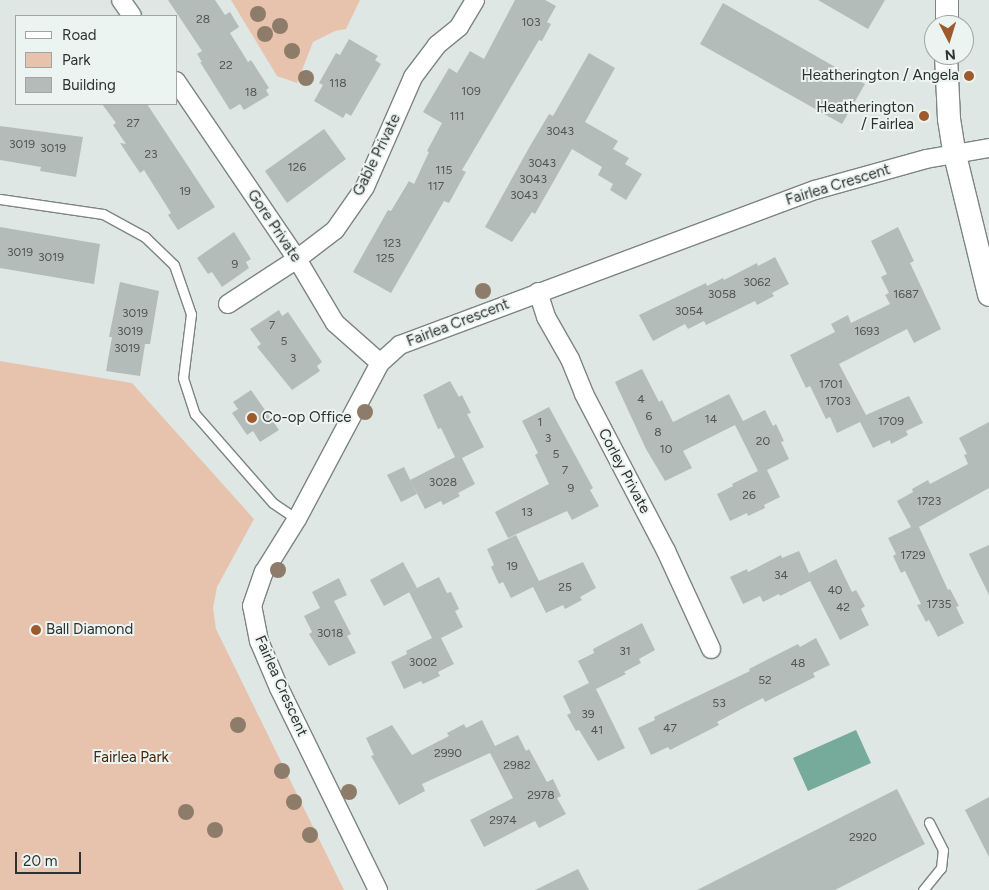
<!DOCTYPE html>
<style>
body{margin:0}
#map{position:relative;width:989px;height:890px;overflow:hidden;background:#dee7e4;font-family:Figtree,sans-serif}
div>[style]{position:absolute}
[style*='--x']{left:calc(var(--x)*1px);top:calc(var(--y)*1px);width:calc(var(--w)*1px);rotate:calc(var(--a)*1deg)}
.green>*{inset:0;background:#e7c3ae}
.water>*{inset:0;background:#76aa9a}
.building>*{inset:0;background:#b4bcb9}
.roads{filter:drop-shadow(1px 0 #7d8582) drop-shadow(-1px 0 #7d8582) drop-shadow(0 1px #7d8582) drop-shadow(0 -1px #7d8582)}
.service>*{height:9px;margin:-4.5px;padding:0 4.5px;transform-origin:4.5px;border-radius:4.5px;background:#fff}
.minor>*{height:18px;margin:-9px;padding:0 9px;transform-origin:9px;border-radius:9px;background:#fff}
.tertiary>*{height:22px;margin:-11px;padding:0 11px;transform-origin:11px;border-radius:11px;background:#fff}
.trees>*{width:16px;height:16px;margin:-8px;border-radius:50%;background:#8e7c6a}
.dots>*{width:14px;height:14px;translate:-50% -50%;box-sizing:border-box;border:2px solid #ebf4f1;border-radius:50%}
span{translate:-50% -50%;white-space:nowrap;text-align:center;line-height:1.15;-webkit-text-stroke:4px #ebf4f1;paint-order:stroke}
.number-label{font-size:12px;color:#505452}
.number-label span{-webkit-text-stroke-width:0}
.poi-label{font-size:15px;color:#2e3130}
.right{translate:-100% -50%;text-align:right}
.left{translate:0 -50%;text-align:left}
.street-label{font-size:15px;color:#2e3130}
.park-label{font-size:15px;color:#4c2407}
.legend{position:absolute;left:15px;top:15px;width:162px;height:90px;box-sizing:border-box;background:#ebf4f1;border:1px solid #9fa6a4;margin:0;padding:6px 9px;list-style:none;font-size:15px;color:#2e3130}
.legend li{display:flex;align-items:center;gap:10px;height:25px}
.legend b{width:25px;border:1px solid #9fa6a4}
.north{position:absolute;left:924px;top:15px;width:50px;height:50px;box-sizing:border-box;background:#ebf4f1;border:1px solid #9fa6a4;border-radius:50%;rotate:175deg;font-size:14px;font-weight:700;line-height:20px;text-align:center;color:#2e3130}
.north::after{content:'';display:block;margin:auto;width:18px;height:22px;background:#9e5a2c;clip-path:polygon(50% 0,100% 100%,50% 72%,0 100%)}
.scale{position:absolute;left:15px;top:852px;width:66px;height:22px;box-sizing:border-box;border:2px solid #2e3130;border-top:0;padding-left:6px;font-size:15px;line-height:18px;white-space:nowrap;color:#2e3130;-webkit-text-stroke:4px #ebf4f1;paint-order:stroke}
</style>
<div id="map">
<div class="green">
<i style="clip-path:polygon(231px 0,360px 0,346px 29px,335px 31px,313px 42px,297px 83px,277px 76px)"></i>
<i style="clip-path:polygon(0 361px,132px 383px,254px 519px,217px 587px,213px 608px,216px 629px,344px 890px,0 890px)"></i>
</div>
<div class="water">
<i style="clip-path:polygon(856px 730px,871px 763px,808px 791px,793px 758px)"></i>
</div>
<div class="building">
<i style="clip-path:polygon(168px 0,215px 0,225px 15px,230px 12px,239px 27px,230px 33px,248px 62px,251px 60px,269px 88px,266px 90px,269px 95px,244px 110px,240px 104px,230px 110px,200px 62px,202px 62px,197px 54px,202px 51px)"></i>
<i style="clip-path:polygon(515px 0,545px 0,556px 6px,547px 22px,551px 24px,542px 41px,539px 40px,462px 170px,466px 172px,449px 203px,444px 201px,391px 293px,353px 272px,388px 210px,391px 211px,409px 181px,414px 184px,429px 152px,427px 151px,442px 123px,423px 112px,449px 68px,457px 73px,470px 51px,484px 59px)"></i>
<i style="clip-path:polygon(818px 0,885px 0,868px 29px)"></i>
<i style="clip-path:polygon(723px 3px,865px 84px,842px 124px,700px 44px)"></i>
<i style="clip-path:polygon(349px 39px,378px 56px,375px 60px,381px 64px,351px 116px,346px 113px,343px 118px,314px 101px,323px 85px,319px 83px,336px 53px,340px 55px)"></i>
<i style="clip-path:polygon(589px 53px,615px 68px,585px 122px,618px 141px,613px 149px,629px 158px,625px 164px,642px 174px,626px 200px,610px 190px,613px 184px,598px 175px,602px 167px,572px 149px,535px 214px,532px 212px,512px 242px,485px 227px,530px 146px,549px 114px,553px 116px)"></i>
<i style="clip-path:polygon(102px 104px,147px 104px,215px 207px,178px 230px,168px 215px,171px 213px,144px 170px,140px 173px,120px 143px,126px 144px,113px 125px,116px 123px)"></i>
<i style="clip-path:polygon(0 126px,83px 137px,76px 177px,40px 171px,41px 167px,0 160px)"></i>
<i style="clip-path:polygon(324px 129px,346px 159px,287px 203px,265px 171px)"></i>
<i style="clip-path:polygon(0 227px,100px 244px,94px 284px,0 268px)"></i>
<i style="clip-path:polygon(898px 227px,914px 261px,910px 263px,941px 329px,914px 343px,907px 329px,839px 364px,866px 415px,909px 396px,923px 423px,906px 431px,908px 435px,891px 444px,890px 440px,873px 448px,860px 422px,837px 433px,830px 417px,826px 419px,810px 386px,806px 388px,790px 355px,835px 332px,831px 324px,848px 315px,851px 323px,890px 304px,885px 295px,889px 293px,881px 277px,887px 274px,871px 241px)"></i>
<i style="clip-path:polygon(234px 232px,251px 259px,246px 262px,249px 268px,222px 287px,212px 272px,208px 274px,197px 258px)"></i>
<i style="clip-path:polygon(775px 257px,789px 284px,772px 293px,774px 296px,757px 305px,755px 301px,706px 325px,704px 321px,688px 329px,685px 324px,653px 341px,639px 315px,706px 283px,707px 286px,723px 278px,724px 280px,757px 263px,758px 266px)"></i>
<i style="clip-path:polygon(120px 282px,159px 291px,150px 344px,145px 344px,140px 376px,106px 371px,112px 337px,109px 337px)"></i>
<i style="clip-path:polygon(279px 310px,282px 316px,288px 312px,322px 362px,317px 366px,320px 371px,292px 390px,257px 347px,261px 344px,250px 329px)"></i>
<i style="clip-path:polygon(642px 369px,659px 402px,662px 400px,673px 422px,729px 394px,743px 421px,765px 410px,773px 426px,776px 424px,784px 441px,781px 442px,789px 459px,767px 470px,780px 497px,764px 505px,765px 508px,748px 516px,747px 513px,730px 521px,717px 494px,733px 486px,732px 484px,758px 471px,735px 425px,683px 451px,692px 468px,665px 481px,646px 449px,615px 382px)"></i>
<i style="clip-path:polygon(450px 381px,459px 397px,462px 395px,471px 413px,467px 414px,484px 447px,462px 458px,475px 484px,458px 493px,460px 496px,443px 505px,441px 501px,425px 509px,410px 480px,455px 457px,441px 428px,438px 429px,423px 395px)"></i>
<i style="clip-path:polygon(251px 390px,279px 430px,260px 442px,253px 431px,247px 435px,232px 413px,238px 409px,233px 402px)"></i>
<i style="clip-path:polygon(549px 407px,593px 488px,590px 490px,599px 506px,572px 520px,567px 511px,508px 538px,495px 512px,549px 484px,535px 455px,538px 453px,522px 421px)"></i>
<i style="clip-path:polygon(989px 422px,989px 488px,919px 527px,948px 590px,950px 589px,959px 606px,956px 607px,964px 623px,938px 637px,929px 620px,926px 622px,917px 605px,921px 604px,905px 571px,901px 573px,893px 556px,896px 554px,888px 538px,911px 527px,897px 501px,913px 492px,912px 489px,928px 480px,930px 484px,968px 464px,964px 455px,967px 454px,959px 438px)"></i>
<i style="clip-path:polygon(404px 467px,417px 494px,401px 502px,387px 475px)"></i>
<i style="clip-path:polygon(516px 535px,539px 581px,583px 562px,596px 588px,580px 597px,582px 600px,565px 609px,563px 605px,546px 613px,533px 587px,511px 598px,503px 582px,499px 584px,491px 567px,494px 565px,487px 549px)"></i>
<i style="clip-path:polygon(989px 545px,989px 595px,969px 554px)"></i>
<i style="clip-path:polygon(799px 551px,809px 573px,836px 559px,852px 592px,856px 590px,865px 606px,861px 609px,869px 625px,840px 640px,810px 581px,780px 596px,779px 594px,763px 602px,760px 596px,743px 604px,730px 577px,747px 569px,748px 572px,781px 555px,782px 558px)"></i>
<i style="clip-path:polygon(403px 562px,417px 588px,384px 606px,370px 580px)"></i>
<i style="clip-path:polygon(439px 577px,447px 593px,451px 592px,459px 609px,455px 611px,463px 627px,441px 638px,454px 664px,438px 672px,440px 676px,423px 684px,421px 681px,404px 689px,391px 662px,407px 654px,406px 651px,432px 638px,409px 592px)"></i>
<i style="clip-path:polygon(339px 578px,347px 595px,334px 601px,351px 634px,347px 636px,356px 653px,329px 666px,309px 634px,312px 632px,304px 616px,320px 608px,312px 592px)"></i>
<i style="clip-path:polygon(642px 623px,655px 650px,639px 659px,641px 663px,624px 672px,626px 674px,596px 689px,625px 748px,598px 761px,579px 730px,576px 731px,567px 715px,571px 713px,563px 696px,589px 683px,578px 661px,594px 653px,593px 649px)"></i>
<i style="clip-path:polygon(816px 638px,830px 665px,813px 673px,815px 677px,765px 702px,763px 698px,747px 706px,717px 722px,719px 725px,670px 750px,668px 747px,651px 755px,638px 728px,655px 720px,654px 717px,750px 671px,749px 669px,798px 644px,800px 647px)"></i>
<i style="clip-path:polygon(482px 720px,495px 746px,518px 735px,526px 751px,529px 749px,547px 782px,553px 779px,561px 796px,557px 798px,566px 814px,539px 828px,535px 821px,484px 847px,470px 820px,513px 798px,490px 753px,422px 784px,425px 791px,399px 805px,371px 756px,374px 755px,366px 738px,392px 725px,412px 755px,449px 736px,447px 733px,464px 724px,466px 728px)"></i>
<i style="clip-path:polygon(897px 789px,925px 844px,835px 890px,697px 890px)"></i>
<i style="clip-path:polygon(989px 797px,989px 857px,965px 810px)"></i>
<i style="clip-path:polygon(578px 869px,589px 890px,535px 890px)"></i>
</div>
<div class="roads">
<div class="service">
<i style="--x:0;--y:199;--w:104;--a:8.3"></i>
<i style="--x:103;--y:214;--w:48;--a:28.7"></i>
<i style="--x:145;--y:237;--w:40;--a:44"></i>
<i style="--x:174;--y:265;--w:52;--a:70.9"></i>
<i style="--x:191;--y:314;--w:64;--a:97.1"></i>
<i style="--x:183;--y:378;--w:38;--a:72"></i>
<i style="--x:195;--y:414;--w:118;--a:48.8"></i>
<i style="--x:273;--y:503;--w:29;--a:34"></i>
<i style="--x:923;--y:890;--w:28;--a:-51"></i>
<i style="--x:941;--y:868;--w:18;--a:-84"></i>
<i style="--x:943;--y:850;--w:31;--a:-117"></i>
</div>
<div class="minor">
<i style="--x:121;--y:0;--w:19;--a:55"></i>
<i style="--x:176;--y:81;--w:215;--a:55.8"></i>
<i style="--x:297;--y:259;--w:74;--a:59.3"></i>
<i style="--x:335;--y:323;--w:60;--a:41.6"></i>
<i style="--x:538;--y:292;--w:26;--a:72"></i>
<i style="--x:546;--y:317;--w:48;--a:60.3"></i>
<i style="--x:570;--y:359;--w:38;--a:68"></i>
<i style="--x:584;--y:394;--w:177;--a:62.4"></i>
<i style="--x:666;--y:551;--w:108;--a:65.3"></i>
<i style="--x:228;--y:304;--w:82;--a:-33.1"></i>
<i style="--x:297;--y:259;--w:48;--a:-37.3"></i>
<i style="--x:335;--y:230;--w:52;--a:-55.1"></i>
<i style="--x:365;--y:187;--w:120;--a:-66.4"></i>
<i style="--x:413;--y:77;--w:40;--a:-53"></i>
<i style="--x:437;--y:45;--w:28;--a:-39"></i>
<i style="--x:459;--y:27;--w:31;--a:-59"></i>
<i style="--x:378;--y:890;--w:225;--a:-116.1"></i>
<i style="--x:279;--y:688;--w:51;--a:-113.1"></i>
<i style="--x:259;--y:641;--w:36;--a:-101"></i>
<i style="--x:252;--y:606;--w:36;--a:-71"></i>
<i style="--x:264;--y:572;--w:62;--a:-58.1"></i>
<i style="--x:297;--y:519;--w:177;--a:-62"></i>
<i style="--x:380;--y:363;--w:27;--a:-42"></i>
<i style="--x:400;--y:345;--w:443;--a:-20.5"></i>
<i style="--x:815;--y:190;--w:115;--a:-15.6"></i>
<i style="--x:926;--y:159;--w:64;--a:-9.9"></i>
</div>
<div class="tertiary">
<i style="--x:947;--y:25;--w:25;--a:-90"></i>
<i style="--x:946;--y:55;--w:64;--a:87.3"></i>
<i style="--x:949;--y:119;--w:36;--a:81"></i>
<i style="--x:955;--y:155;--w:144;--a:76.3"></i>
</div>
</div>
<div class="trees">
<i style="left:258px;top:14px"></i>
<i style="left:280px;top:26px"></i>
<i style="left:265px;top:34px"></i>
<i style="left:292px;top:51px"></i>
<i style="left:306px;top:78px"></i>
<i style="left:483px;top:291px"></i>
<i style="left:365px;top:412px"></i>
<i style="left:278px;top:570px"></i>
<i style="left:238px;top:725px"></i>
<i style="left:282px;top:771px"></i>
<i style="left:349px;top:792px"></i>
<i style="left:294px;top:802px"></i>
<i style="left:186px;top:812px"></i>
<i style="left:215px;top:830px"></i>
<i style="left:310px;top:835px"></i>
</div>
<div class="dots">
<i style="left:969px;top:76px;background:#9e5a2c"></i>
<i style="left:924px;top:116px;background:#9e5a2c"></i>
<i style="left:252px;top:418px;background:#9e5a2c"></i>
<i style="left:36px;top:630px;background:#9e5a2c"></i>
</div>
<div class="number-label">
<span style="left:203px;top:20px">28</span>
<span style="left:531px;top:23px">103</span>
<span style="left:226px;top:66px">22</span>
<span style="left:338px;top:84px">118</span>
<span style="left:471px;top:92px">109</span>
<span style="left:251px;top:93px">18</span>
<span style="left:457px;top:117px">111</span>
<span style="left:133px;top:124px">27</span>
<span style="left:560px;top:132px">3043</span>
<span style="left:22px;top:145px">3019</span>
<span style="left:53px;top:149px">3019</span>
<span style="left:151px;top:155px">23</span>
<span style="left:542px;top:164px">3043</span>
<span style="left:297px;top:168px">126</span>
<span style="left:444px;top:171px">115</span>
<span style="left:533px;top:180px">3043</span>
<span style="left:436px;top:187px">117</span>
<span style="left:185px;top:192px">19</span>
<span style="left:524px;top:196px">3043</span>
<span style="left:392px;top:244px">123</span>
<span style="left:20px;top:253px">3019</span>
<span style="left:51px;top:258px">3019</span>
<span style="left:385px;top:259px">125</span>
<span style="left:235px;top:265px">9</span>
<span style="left:757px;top:283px">3062</span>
<span style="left:722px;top:295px">3058</span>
<span style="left:906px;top:295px">1687</span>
<span style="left:689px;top:312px">3054</span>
<span style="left:135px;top:314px">3019</span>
<span style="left:272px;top:326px">7</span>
<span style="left:130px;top:332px">3019</span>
<span style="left:867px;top:332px">1693</span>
<span style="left:284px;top:342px">5</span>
<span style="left:127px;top:349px">3019</span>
<span style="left:293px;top:359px">3</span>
<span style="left:831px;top:385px">1701</span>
<span style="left:641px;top:400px">4</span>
<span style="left:838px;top:402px">1703</span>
<span style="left:649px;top:417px">6</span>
<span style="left:711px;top:420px">14</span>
<span style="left:891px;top:422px">1709</span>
<span style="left:540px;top:423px">1</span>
<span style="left:658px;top:433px">8</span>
<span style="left:548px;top:439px">3</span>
<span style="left:763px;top:442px">20</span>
<span style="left:666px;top:450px">10</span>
<span style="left:556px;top:455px">5</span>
<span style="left:565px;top:471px">7</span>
<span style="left:443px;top:483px">3028</span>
<span style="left:571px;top:489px">9</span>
<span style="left:749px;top:496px">26</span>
<span style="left:929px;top:502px">1723</span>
<span style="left:527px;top:513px">13</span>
<span style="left:913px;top:556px">1729</span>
<span style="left:512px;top:567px">19</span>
<span style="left:781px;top:576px">34</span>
<span style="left:565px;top:588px">25</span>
<span style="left:835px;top:591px">40</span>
<span style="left:939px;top:605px">1735</span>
<span style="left:843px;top:608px">42</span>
<span style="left:330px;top:634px">3018</span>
<span style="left:625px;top:652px">31</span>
<span style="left:423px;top:663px">3002</span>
<span style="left:798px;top:664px">48</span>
<span style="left:765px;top:681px">52</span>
<span style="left:719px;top:704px">53</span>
<span style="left:588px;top:715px">39</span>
<span style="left:670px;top:729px">47</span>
<span style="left:597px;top:731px">41</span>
<span style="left:448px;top:754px">2990</span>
<span style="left:517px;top:766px">2982</span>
<span style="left:541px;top:796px">2978</span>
<span style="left:503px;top:821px">2974</span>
<span style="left:863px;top:838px">2920</span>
</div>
<div class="poi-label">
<span class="right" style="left:959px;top:76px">Heatherington / Angela</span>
<span class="right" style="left:914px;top:116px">Heatherington<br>/ Fairlea</span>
<span class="left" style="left:262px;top:418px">Co-op Office</span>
<span class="left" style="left:46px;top:630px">Ball Diamond</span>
</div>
<div class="street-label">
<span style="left:377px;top:155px;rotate:-64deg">Gable Private</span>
<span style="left:838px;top:185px;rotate:-17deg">Fairlea Crescent</span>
<span style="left:274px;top:226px;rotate:56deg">Gore Private</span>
<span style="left:458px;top:323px;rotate:-21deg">Fairlea Crescent</span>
<span style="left:624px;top:471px;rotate:62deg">Corley Private</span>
<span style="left:281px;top:686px;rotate:66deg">Fairlea Crescent</span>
</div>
<div class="park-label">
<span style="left:131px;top:758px">Fairlea Park</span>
</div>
<ul class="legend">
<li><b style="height:6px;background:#fff"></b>Road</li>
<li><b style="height:14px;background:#e7c3ae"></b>Park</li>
<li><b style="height:14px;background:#b4bcb9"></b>Building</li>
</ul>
<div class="north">N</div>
<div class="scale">20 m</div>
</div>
